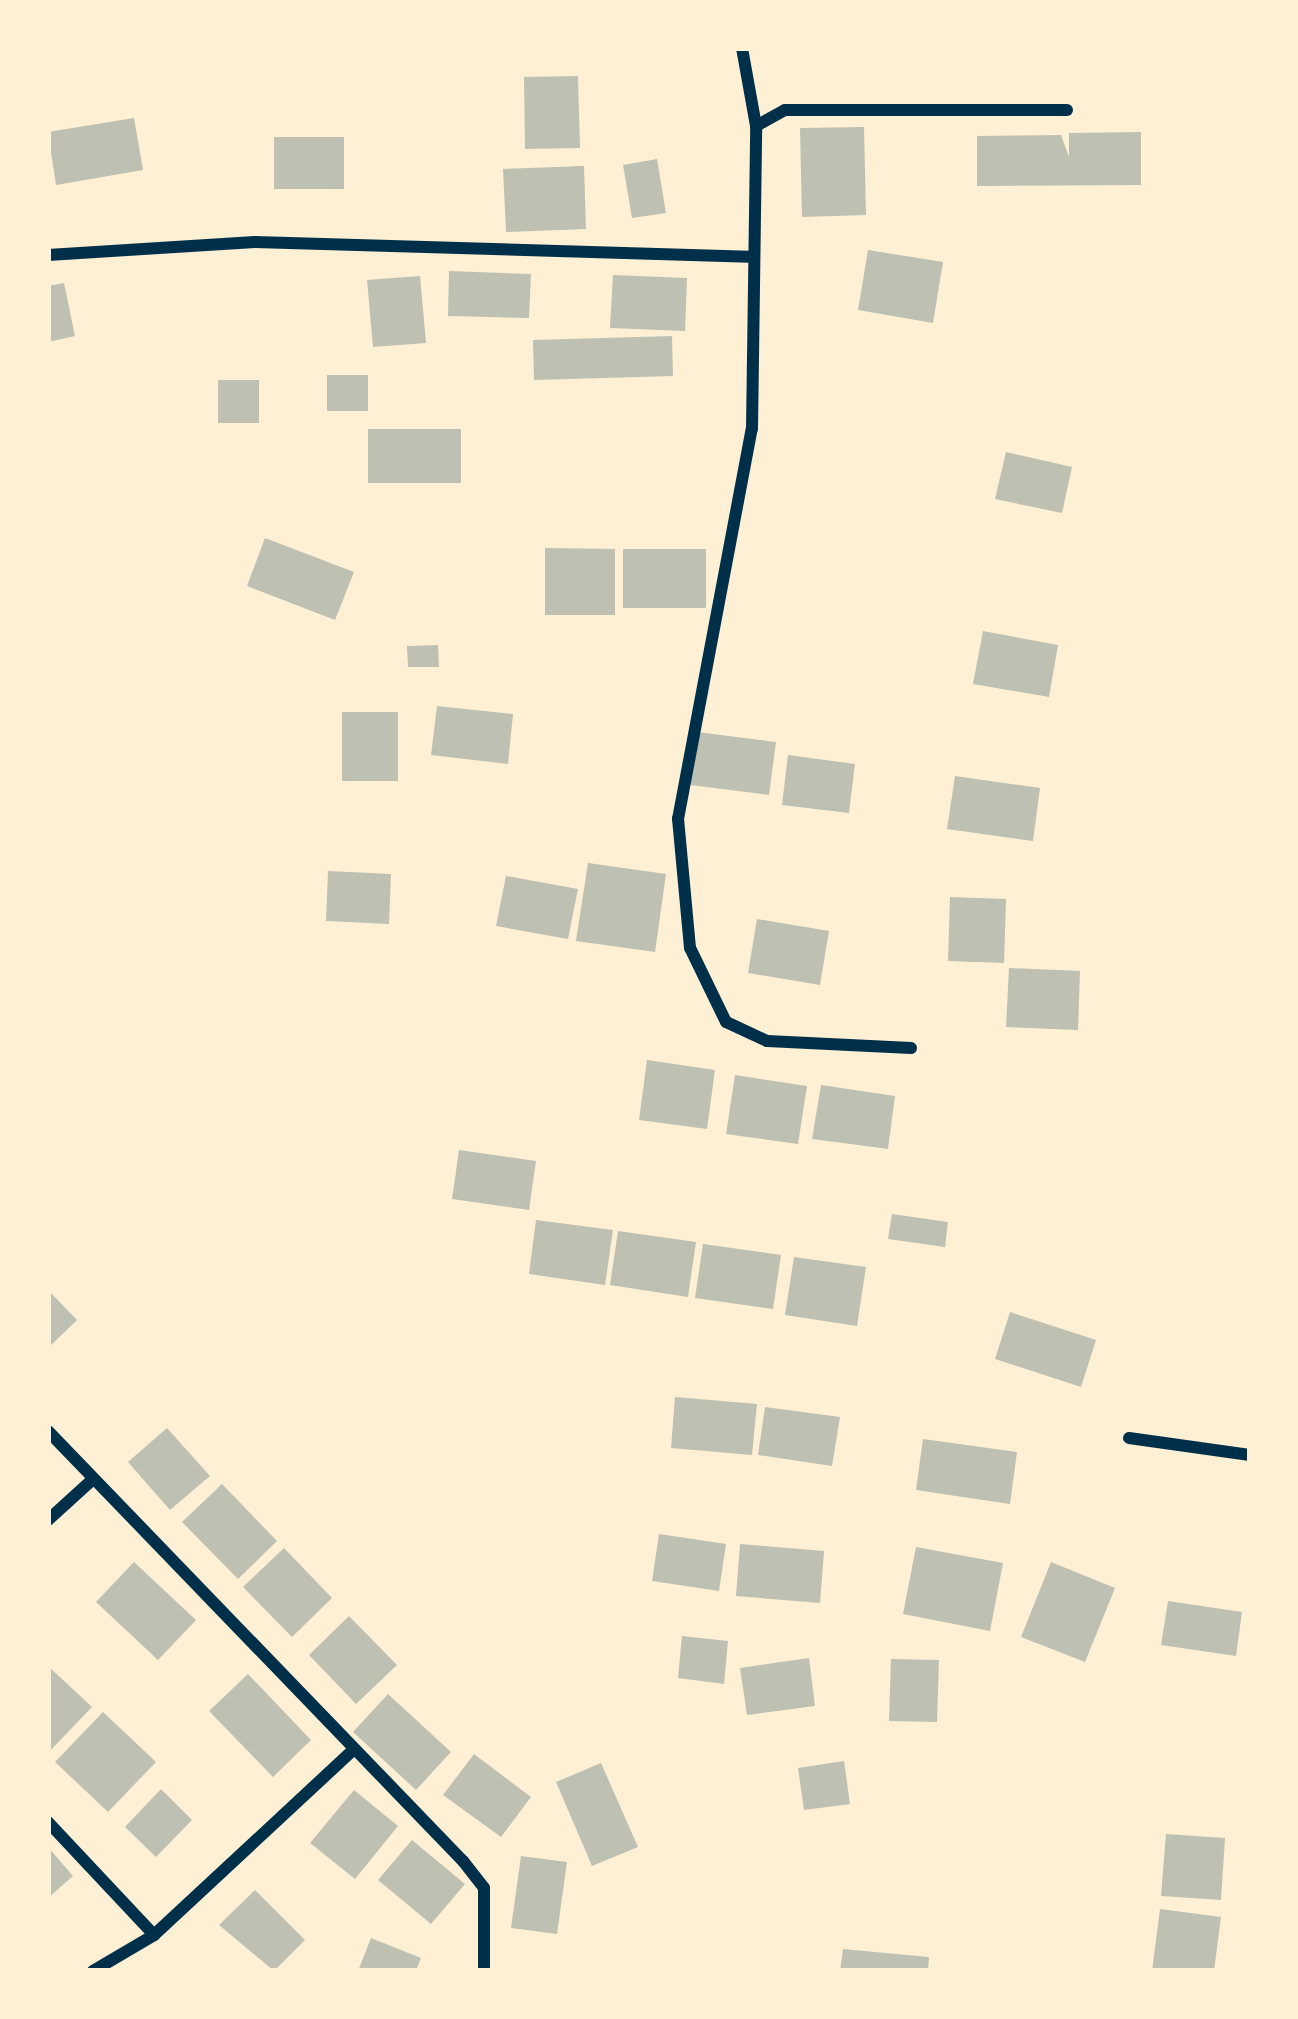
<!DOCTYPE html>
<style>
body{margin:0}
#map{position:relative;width:1298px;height:2019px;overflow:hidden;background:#fdf0d5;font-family:Raleway,sans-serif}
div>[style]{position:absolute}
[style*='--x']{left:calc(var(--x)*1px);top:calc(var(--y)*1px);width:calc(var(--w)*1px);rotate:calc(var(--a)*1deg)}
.building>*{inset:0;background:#bec0b2}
.minor>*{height:12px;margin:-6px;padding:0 6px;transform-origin:6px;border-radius:6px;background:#003049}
span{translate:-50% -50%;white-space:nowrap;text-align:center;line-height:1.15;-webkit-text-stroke:10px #fdf0d5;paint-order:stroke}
.frame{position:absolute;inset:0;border:51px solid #fdf0d5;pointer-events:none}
</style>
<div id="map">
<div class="building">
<i style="clip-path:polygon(578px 76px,580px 148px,525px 149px,524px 77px)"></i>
<i style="clip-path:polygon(134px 118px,143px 170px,56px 185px,48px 132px)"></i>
<i style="clip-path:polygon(864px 127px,866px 215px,802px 217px,800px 128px)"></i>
<i style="clip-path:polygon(1141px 132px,1141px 185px,977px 186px,977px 136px,1061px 135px,1069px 157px,1069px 133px)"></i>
<i style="clip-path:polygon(274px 137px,344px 137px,344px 189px,274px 189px)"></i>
<i style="clip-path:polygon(657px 159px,666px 213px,632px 218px,623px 165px)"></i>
<i style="clip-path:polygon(584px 166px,586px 229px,506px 232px,503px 169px)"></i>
<i style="clip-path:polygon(868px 250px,943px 262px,933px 323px,858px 310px)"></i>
<i style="clip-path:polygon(449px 271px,531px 274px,529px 318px,448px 316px)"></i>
<i style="clip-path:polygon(613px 275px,687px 278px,685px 331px,610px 328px)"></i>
<i style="clip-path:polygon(420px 276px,426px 343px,373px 347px,367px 280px)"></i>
<i style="clip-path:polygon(64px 283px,75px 336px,48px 342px,48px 286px)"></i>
<i style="clip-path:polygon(672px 336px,673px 376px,534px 380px,533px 340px)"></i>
<i style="clip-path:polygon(327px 375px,368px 375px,368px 411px,327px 411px)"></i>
<i style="clip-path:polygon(218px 380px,259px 380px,259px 423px,218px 423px)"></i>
<i style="clip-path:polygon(368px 429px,461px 429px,461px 483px,368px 483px)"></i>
<i style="clip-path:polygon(1006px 452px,1072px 467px,1062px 513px,995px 499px)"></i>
<i style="clip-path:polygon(265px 538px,354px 572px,335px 620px,247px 586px)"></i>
<i style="clip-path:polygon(545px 548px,615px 549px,615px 615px,545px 615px)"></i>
<i style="clip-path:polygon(623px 549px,706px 549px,706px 608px,623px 608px)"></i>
<i style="clip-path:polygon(983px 631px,1058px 645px,1049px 697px,973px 684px)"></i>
<i style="clip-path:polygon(438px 645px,439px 667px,408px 667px,407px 646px)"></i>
<i style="clip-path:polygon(437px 706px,513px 714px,508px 764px,431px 755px)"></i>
<i style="clip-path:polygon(342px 712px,398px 712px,398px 781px,342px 781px)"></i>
<i style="clip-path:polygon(697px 732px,776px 742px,769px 795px,690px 785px)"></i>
<i style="clip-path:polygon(788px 755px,855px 764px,849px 813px,782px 805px)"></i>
<i style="clip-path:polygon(955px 776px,1040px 788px,1033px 841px,947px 829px)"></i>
<i style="clip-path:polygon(588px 863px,666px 874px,655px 952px,576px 941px)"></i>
<i style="clip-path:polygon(328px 871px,391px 874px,389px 924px,326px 921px)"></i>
<i style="clip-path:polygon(506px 876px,578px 889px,568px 939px,496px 926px)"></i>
<i style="clip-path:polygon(950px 897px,1006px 899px,1004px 963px,948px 961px)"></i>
<i style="clip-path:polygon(757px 919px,829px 931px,820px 985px,748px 973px)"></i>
<i style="clip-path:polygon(1009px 968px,1080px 971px,1078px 1030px,1006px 1027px)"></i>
<i style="clip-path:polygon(647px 1060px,715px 1070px,707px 1129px,639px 1120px)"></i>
<i style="clip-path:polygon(735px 1075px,807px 1086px,798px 1144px,726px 1134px)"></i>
<i style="clip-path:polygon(821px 1085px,895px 1096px,888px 1149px,812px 1139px)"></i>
<i style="clip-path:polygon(459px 1150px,536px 1161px,529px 1210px,452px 1199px)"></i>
<i style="clip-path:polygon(892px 1214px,948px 1222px,945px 1247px,888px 1239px)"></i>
<i style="clip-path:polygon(536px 1220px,613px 1230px,605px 1285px,529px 1274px)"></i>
<i style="clip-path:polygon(618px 1231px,696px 1242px,688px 1297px,610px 1285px)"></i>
<i style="clip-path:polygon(703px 1244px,781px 1255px,773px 1309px,695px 1298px)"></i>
<i style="clip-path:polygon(794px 1257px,866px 1267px,857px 1326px,785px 1315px)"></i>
<i style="clip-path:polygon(48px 1290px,77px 1320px,48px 1348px)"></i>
<i style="clip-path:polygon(1010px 1312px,1096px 1340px,1081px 1387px,995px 1359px)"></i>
<i style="clip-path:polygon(675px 1397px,757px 1404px,752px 1455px,671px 1448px)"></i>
<i style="clip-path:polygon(765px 1407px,840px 1417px,832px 1466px,758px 1455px)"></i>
<i style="clip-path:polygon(167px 1428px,210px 1476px,170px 1510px,128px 1462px)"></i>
<i style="clip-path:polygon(923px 1439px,1017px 1452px,1010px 1504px,916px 1490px)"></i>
<i style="clip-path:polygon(222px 1484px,277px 1541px,238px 1579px,182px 1522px)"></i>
<i style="clip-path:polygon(659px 1534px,726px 1544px,719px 1591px,652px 1581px)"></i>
<i style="clip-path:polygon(740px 1544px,824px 1551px,820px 1603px,736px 1596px)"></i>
<i style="clip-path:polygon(916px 1547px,1003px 1563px,990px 1631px,903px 1614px)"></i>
<i style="clip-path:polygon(284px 1548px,332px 1598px,292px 1637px,243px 1587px)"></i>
<i style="clip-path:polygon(134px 1562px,196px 1620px,158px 1660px,96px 1602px)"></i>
<i style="clip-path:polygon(1051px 1562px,1115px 1588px,1085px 1662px,1021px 1637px)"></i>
<i style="clip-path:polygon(1168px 1601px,1242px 1612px,1236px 1656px,1161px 1645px)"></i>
<i style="clip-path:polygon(349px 1616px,397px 1665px,356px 1704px,309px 1655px)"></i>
<i style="clip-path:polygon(682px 1636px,728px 1641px,724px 1684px,678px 1678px)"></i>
<i style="clip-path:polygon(809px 1658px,815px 1706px,747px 1715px,740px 1668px)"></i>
<i style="clip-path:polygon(891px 1659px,939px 1660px,937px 1722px,889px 1721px)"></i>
<i style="clip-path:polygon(48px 1666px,92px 1707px,48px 1753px)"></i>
<i style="clip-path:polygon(248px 1674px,311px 1740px,273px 1777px,209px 1711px)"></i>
<i style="clip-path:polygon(388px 1694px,451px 1752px,416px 1790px,353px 1732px)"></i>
<i style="clip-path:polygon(103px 1712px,156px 1762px,108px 1812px,55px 1762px)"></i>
<i style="clip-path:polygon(474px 1754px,531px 1797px,501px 1837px,443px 1795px)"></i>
<i style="clip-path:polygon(844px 1761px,850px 1804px,804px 1810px,798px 1768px)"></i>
<i style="clip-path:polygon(601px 1763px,638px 1847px,592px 1866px,556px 1782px)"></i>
<i style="clip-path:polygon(161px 1789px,192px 1820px,156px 1857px,125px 1827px)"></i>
<i style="clip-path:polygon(354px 1790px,398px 1826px,355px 1879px,310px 1843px)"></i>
<i style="clip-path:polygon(1166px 1834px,1225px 1838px,1221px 1900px,1161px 1896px)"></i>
<i style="clip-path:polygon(412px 1840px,465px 1884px,431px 1924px,378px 1880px)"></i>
<i style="clip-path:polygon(48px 1847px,73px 1876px,48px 1898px)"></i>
<i style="clip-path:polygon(521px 1856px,567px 1862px,557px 1934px,511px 1928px)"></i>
<i style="clip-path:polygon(255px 1890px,305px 1940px,274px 1971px,219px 1925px)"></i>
<i style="clip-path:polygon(1160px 1909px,1221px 1917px,1214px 1971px,1152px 1971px)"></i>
<i style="clip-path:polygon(371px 1938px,421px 1958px,416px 1971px,358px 1971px)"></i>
<i style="clip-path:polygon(843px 1949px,929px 1957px,928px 1971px,840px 1971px)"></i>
</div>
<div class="minor">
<i style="--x:742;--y:48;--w:79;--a:79.8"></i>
<i style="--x:48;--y:255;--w:207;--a:-3.6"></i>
<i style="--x:255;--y:242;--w:494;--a:1.7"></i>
<i style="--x:911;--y:1048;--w:144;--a:-177.2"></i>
<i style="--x:767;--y:1041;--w:45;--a:-155.1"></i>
<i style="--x:726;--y:1022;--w:82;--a:-115.9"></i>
<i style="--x:690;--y:948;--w:130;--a:-95.3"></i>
<i style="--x:678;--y:819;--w:397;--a:-79.3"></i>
<i style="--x:752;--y:429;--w:303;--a:-89.2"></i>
<i style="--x:756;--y:126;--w:33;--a:-29"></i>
<i style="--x:785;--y:110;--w:282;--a:0"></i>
<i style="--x:48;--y:1431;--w:598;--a:46.02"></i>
<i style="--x:463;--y:1861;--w:34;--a:52"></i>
<i style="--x:484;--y:1888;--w:83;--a:90"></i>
<i style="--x:1129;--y:1438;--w:122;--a:8"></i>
<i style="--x:48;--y:1520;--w:61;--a:-42.3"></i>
<i style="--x:48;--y:1822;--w:155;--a:46.8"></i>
<i style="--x:93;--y:1971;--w:71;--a:-30.5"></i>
<i style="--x:154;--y:1935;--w:269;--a:-42.9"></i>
</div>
<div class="frame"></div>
</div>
